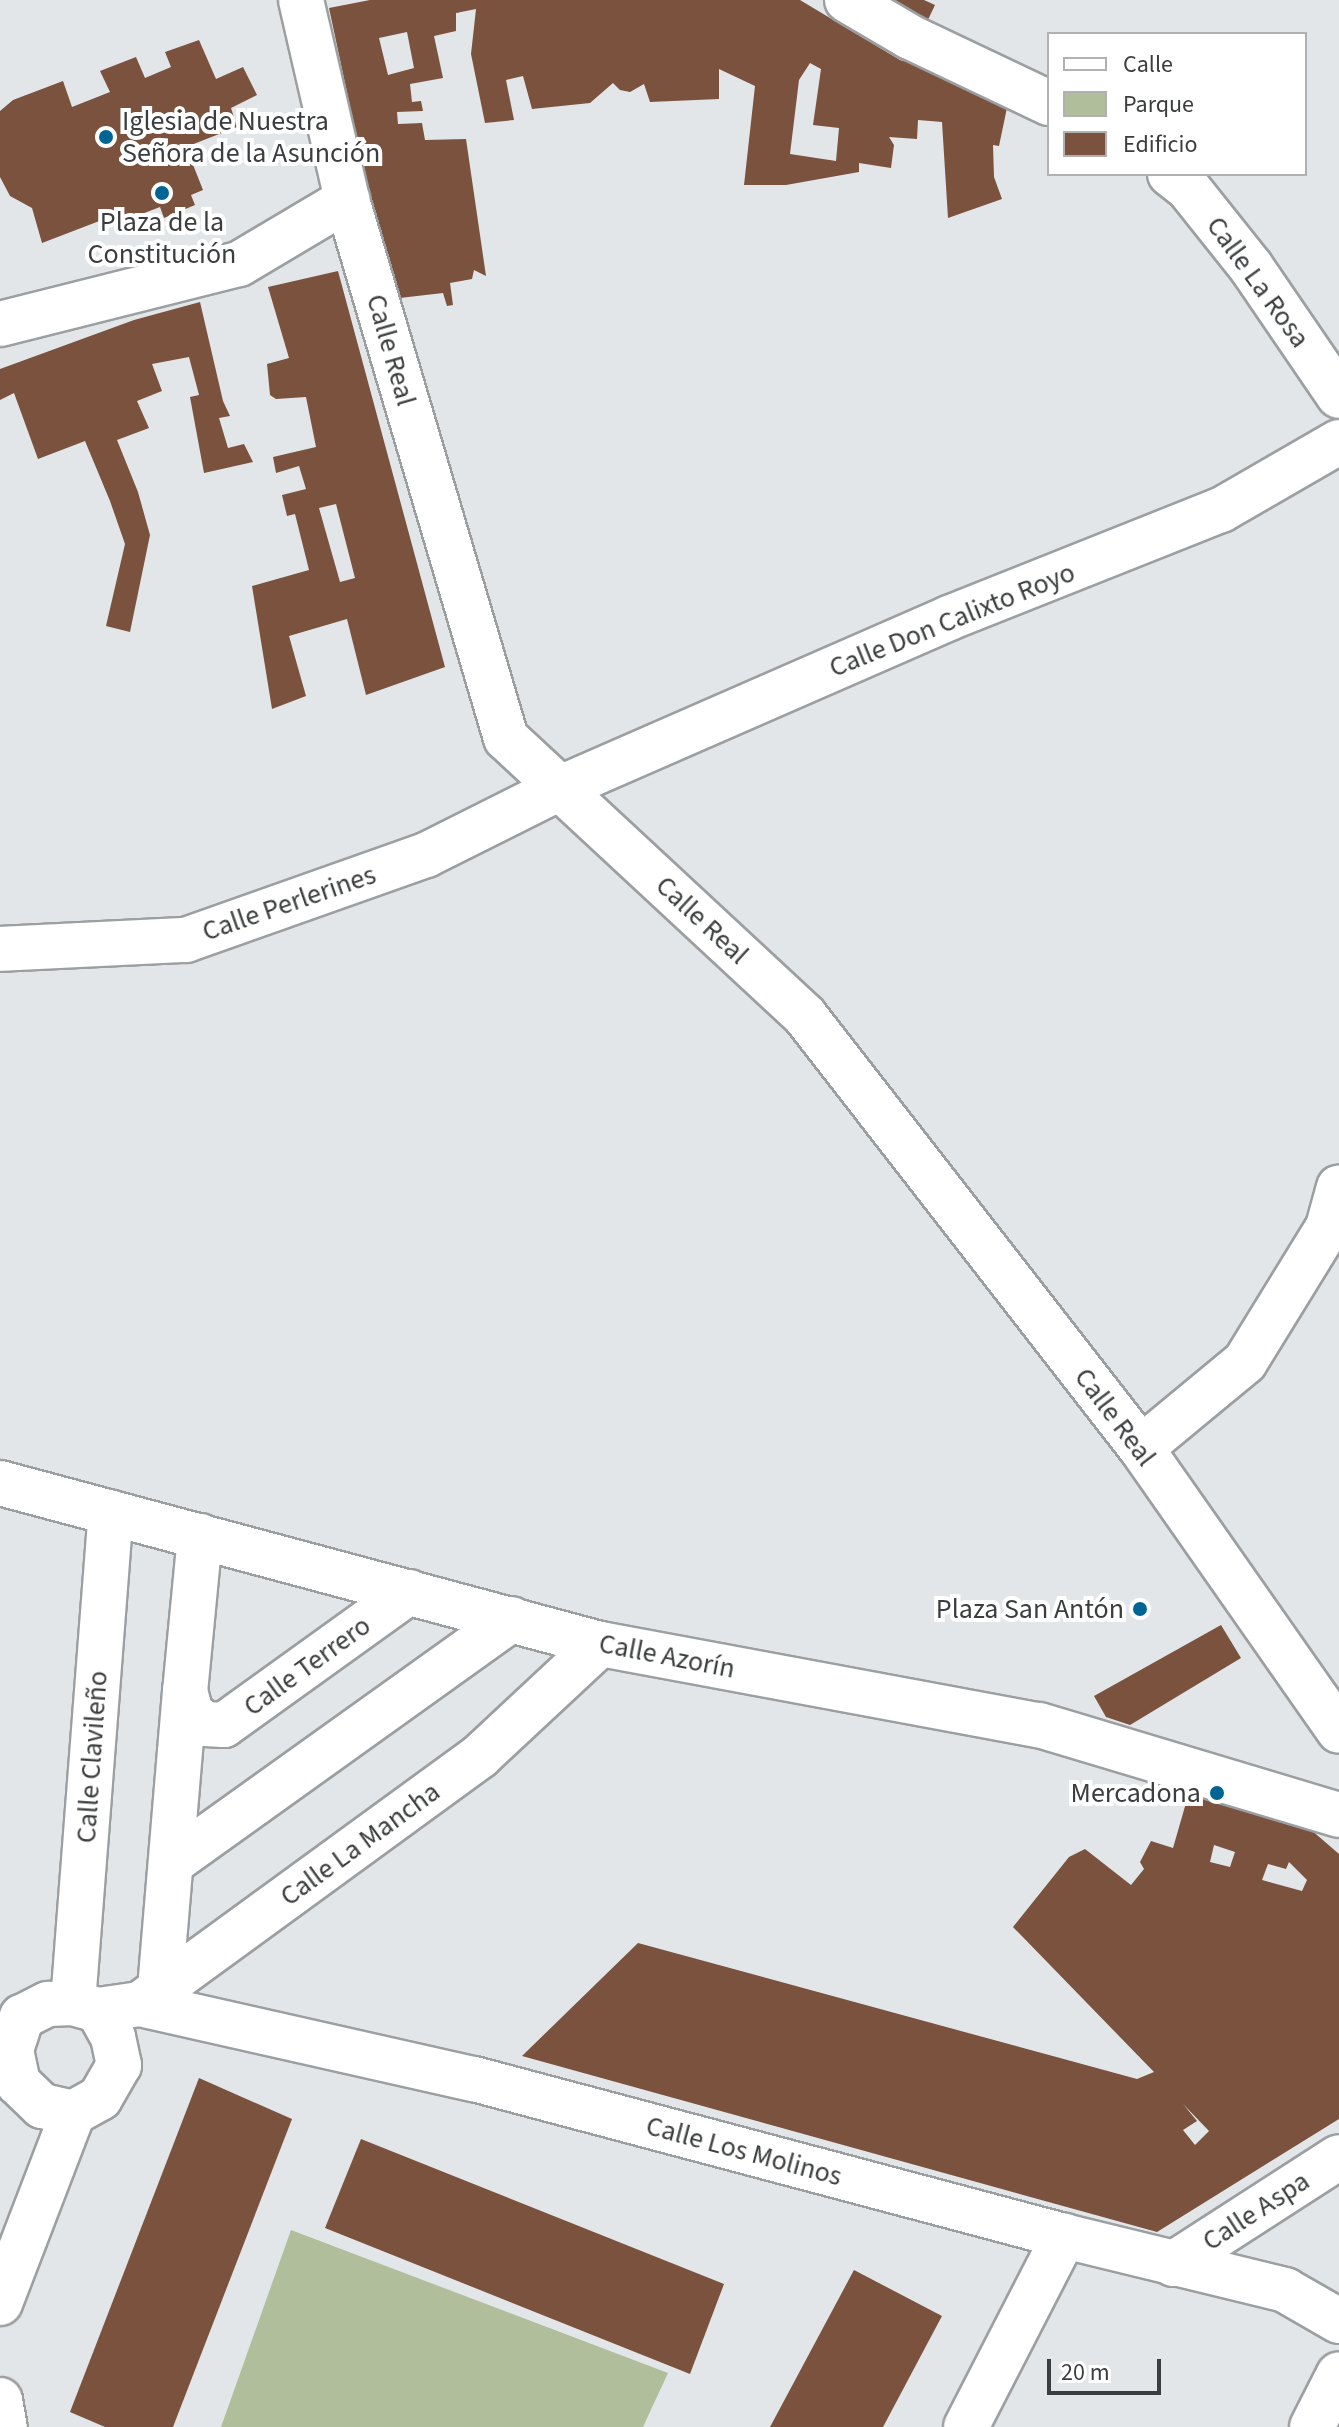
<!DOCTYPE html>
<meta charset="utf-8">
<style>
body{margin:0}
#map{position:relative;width:1339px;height:2427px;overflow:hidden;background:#e2e6e9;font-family:"Source Sans 3",sans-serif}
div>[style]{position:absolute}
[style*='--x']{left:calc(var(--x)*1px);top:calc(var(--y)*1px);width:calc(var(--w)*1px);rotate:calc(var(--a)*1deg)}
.green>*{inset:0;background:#b1be9b}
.building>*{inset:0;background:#7a523d}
.roads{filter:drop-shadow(2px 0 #9c9fa2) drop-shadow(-2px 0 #9c9fa2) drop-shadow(0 2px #9c9fa2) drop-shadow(0 -2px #9c9fa2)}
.minor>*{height:44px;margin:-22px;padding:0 22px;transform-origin:22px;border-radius:22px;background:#fff}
.dots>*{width:22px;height:22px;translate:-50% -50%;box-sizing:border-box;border:4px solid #fff;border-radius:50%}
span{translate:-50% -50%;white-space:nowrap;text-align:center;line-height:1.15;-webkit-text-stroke:8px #fff;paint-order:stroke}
.poi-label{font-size:28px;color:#3b3d3e}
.left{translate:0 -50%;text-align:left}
.right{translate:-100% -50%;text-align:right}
.street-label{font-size:28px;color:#3b3d3e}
.legend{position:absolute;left:1047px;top:32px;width:260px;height:144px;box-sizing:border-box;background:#fff;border:2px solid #b1b1b2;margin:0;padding:10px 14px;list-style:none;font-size:24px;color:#3b3d3e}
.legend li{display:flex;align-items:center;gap:16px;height:40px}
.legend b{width:40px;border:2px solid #b1b1b2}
.scale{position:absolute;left:1047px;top:2359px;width:114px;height:36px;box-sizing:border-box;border:4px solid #3b3d3e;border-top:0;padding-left:10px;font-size:24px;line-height:28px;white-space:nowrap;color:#3b3d3e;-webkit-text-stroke:6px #fff;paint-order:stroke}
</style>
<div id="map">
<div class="green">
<i style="clip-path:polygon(291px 2230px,668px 2373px,643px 2427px,221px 2427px)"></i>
</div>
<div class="building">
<i style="clip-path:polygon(evenodd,370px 0,800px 0,900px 60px,951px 75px,1008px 103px,999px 146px,993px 145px,994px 177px,1002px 199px,948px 218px,942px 122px,918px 120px,917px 139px,889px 137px,894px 145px,891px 168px,859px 163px,859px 172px,786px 185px,744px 185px,755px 86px,719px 69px,719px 99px,650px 102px,644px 84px,630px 92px,620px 90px,613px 83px,590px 103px,532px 109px,523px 76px,506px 80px,514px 120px,485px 123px,471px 54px,476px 9px,456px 13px,456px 31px,434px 36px,443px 78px,410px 84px,412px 102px,421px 101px,423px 111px,397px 112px,398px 124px,422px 123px,425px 140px,466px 139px,486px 276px,474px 270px,472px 279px,450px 283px,453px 305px,447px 306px,443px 293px,391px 299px,329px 8px,370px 0,407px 32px,414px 68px,388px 75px,379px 38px,407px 32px,370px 0,810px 63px,821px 69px,813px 125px,839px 128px,836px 161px,790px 154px,799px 80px,810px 63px)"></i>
<i style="clip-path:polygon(877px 0,924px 0,935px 5px,925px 26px)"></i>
<i style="clip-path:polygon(199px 40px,216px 79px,243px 67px,257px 95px,231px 108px,237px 127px,186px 147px,203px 190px,191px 195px,195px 205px,164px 218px,160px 207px,118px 223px,115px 215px,42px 243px,32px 208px,10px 196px,0 177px,0 111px,13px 100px,63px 81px,72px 107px,110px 92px,100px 71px,136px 57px,145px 78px,171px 67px,165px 52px)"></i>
<i style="clip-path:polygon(evenodd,338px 271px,445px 667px,366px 695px,347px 619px,289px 636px,306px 696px,272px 709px,252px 586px,309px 570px,295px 514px,287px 516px,282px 495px,306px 489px,299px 466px,276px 473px,273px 457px,316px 447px,306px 397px,276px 399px,270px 395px,267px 364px,289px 358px,268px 287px,338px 271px,336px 504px,355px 578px,340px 582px,319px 508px,336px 504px)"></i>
<i style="clip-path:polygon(200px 302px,223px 401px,230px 416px,219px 418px,228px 448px,244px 444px,253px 462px,204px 473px,190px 397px,199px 395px,189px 357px,152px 364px,162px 391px,137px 401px,149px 428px,117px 440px,138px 492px,150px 535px,130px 632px,106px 626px,125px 544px,110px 501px,85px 441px,38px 459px,14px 393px,0 400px,0 369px,134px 320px)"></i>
<i style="clip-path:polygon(1221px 1625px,1241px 1658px,1130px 1725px,1106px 1717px,1094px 1696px)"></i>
<i style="clip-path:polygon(evenodd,1190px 1789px,1302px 1822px,1339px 1854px,1339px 2119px,1157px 2232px,522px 2056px,638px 1943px,1137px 2079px,1154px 2072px,1013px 1927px,1069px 1857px,1085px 1849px,1131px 1885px,1144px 1869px,1140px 1862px,1151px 1841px,1173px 1848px,1190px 1789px,1214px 1845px,1235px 1852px,1230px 1867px,1210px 1862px,1214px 1845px,1190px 1789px,1289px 1862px,1307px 1880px,1302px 1891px,1262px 1880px,1268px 1864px,1286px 1869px,1289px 1862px,1190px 1789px,1183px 2104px,1209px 2131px,1195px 2145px,1183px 2130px,1197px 2121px,1183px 2104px)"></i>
<i style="clip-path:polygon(199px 2078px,292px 2119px,173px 2427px,105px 2427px,70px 2412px)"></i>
<i style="clip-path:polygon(361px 2139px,724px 2284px,690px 2374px,325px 2228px)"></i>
<i style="clip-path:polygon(854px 2270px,942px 2316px,883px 2427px,770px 2427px)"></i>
</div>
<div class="roads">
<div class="minor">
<i style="--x:301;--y:0;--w:205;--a:77"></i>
<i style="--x:347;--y:200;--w:561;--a:73.54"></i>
<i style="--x:506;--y:738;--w:408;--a:42.9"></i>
<i style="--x:805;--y:1016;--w:547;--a:52.13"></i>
<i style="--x:1141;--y:1448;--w:345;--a:55"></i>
<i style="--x:847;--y:0;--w:73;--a:30.4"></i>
<i style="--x:910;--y:37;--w:154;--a:25.4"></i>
<i style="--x:1170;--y:174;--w:23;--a:38"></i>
<i style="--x:1188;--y:188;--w:101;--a:51.4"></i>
<i style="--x:1251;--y:267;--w:156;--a:55.7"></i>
<i style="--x:0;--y:324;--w:246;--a:-14.1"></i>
<i style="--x:239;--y:264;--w:126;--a:-30.7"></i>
<i style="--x:0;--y:949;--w:186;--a:-2.8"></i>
<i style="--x:186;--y:940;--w:255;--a:-19.5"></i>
<i style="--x:426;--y:855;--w:150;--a:-26.6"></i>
<i style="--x:560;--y:788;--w:425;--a:-23.6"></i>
<i style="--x:949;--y:618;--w:293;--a:-21.7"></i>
<i style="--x:1221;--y:510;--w:136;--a:-30"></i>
<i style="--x:1141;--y:1448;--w:135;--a:-39.6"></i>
<i style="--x:1245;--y:1362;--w:158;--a:-58.4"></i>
<i style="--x:1328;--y:1227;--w:41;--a:-74.6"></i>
<i style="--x:0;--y:1483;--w:621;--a:15.02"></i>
<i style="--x:600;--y:1644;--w:446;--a:10.5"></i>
<i style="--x:1039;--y:1725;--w:313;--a:16.7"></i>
<i style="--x:200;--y:1536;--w:156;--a:95.5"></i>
<i style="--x:185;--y:1691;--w:23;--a:75"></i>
<i style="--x:191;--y:1713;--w:18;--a:38"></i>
<i style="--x:205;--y:1724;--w:19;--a:3"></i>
<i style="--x:224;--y:1725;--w:228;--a:-35.7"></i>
<i style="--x:171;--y:1863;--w:419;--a:-35.6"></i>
<i style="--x:160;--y:1989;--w:299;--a:-85.2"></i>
<i style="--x:73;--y:2003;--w:492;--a:-85.6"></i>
<i style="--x:73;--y:2003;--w:26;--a:16"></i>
<i style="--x:98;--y:2010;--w:31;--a:61"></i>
<i style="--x:113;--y:2037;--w:29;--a:78"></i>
<i style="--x:119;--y:2065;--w:38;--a:120"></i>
<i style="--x:100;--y:2098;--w:31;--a:151"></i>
<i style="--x:73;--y:2113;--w:32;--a:-167"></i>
<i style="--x:42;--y:2106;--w:33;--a:-136"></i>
<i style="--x:18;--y:2083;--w:34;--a:-102"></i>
<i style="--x:11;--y:2050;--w:35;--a:-72"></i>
<i style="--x:22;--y:2017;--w:29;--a:-27"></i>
<i style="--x:48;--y:2004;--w:25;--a:-2"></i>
<i style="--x:140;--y:2004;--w:342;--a:12.7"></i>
<i style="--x:474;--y:2079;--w:611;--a:14.9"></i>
<i style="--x:1064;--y:2236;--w:228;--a:13.7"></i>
<i style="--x:1285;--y:2290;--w:62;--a:29.9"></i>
<i style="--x:98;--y:2010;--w:42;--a:-8.1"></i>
<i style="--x:140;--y:2004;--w:421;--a:-36.1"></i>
<i style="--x:480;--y:1756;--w:164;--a:-43"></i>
<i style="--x:1173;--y:2264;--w:197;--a:-32.8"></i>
<i style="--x:0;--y:2303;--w:204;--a:-69"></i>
<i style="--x:0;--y:2400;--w:27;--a:80"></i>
<i style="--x:966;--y:2427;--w:215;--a:-62.8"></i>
<i style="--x:1312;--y:2427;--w:59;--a:-63"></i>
</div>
</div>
<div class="dots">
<i style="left:106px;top:137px;background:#016594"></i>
<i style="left:162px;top:193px;background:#016594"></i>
<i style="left:1140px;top:1609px;background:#016594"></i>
<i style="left:1217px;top:1793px;background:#016594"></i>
</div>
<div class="poi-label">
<span class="left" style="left:122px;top:137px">Iglesia de Nuestra<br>Señora de la Asunción</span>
<span style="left:162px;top:238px">Plaza de la<br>Constitución</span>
<span class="right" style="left:1124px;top:1609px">Plaza San Antón</span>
<span class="right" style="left:1201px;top:1793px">Mercadona</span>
</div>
<div class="street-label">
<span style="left:1258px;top:282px;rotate:54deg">Calle La Rosa</span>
<span style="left:391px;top:350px;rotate:74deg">Calle Real</span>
<span style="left:952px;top:620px;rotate:-22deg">Calle Don Calixto Royo</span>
<span style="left:289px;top:903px;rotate:-19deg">Calle Perlerines</span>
<span style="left:702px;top:920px;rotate:43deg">Calle Real</span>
<span style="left:1115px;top:1417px;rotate:53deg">Calle Real</span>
<span style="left:667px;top:1656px;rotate:11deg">Calle Azorín</span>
<span style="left:307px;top:1666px;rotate:-36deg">Calle Terrero</span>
<span style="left:92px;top:1757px;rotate:-86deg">Calle Clavileño</span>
<span style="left:360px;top:1844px;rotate:-36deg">Calle La Mancha</span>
<span style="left:744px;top:2151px;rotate:15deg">Calle Los Molinos</span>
<span style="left:1256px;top:2211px;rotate:-33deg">Calle Aspa</span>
</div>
<ul class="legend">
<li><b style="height:10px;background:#fff"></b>Calle</li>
<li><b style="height:22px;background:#b1be9b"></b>Parque</li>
<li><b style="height:22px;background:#7a523d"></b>Edificio</li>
</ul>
<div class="scale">20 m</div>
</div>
